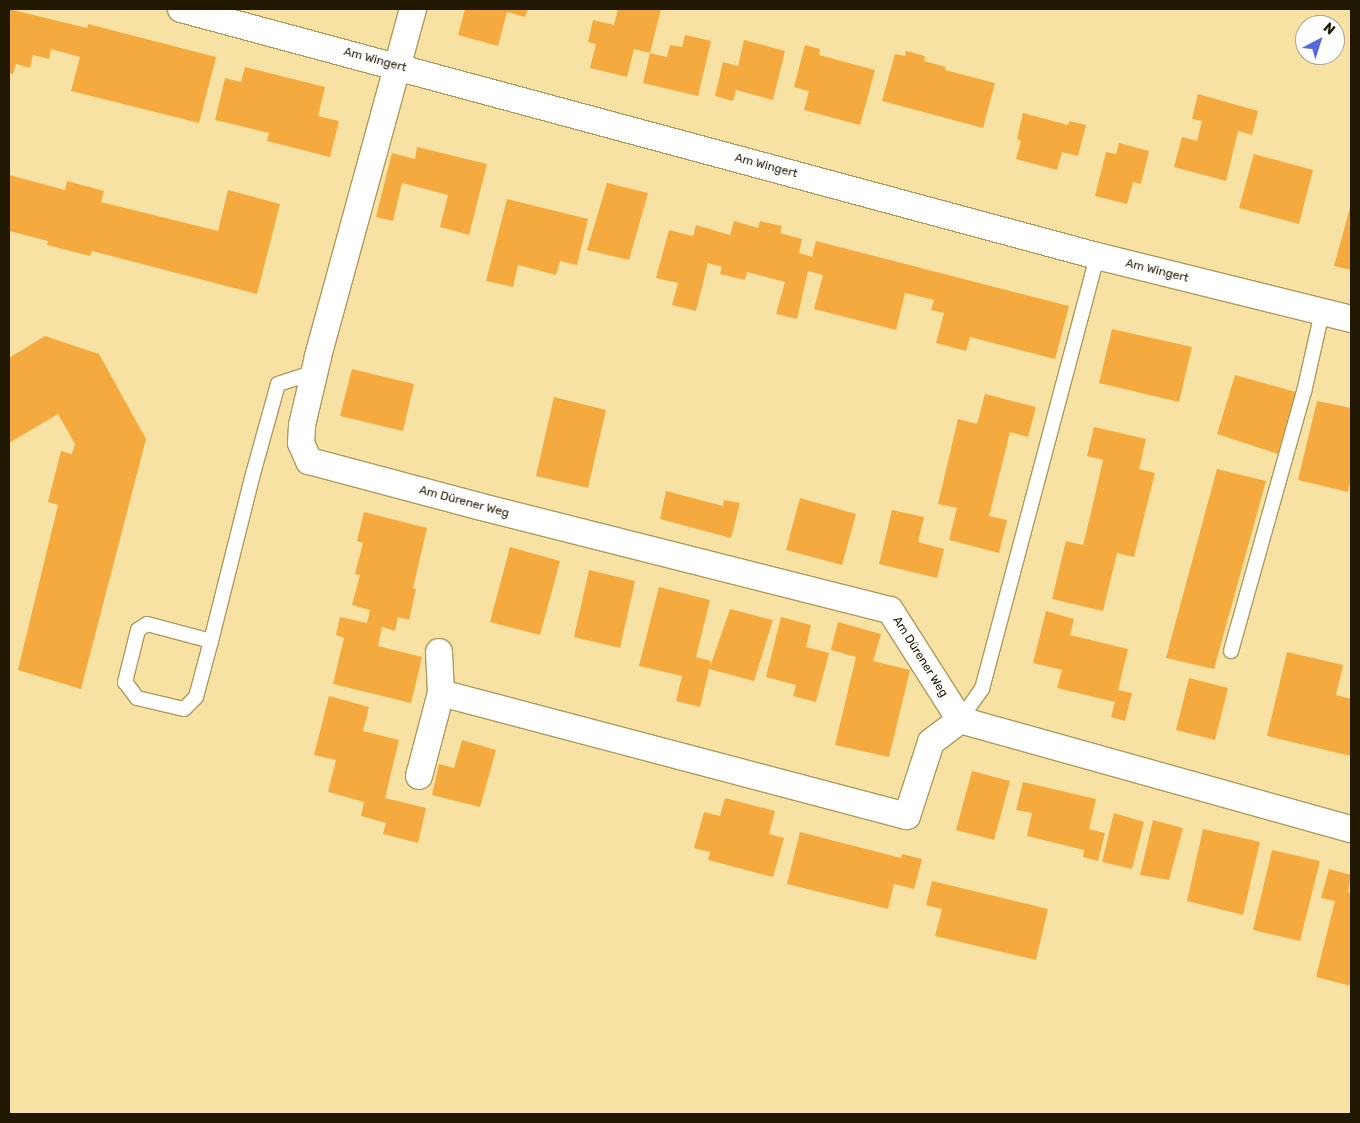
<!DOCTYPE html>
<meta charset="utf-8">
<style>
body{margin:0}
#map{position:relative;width:1360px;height:1123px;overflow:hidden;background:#f7e2a3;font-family:Rubik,sans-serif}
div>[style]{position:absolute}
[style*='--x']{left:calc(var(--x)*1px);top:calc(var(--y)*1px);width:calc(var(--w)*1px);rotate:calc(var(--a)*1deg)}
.building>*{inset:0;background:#f5aa40}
.roads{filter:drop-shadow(1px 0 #ae9a5e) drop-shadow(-1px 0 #ae9a5e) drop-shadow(0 1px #ae9a5e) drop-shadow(0 -1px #ae9a5e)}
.service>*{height:14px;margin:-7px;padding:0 7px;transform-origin:7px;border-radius:7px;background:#fff}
.minor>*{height:26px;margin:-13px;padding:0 13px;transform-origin:13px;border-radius:13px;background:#fff}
span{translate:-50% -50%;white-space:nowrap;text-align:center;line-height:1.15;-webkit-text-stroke:4px #fff;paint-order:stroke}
.street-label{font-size:12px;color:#201801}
.frame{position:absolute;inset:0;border:10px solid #201801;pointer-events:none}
.north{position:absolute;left:1295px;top:15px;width:50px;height:50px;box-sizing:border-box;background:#fff;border:1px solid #a6a399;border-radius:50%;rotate:40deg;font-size:14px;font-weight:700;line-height:20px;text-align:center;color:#201801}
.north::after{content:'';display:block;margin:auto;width:18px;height:22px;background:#5268de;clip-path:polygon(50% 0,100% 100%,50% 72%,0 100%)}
</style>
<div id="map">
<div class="building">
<i style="clip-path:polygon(9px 9px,87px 28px,88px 24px,216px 57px,199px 123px,71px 91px,80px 57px,51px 49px,49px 59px,33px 55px,30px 68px,16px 64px,13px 74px,9px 73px)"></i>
<i style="clip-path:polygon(465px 9px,528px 9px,525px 17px,507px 12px,498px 46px,458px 35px)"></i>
<i style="clip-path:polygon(618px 9px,661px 9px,650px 53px,667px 57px,670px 45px,682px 47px,685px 35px,711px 41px,698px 96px,643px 83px,650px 53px,634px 49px,627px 77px,590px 68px,596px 44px,588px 42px,593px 20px,614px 25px)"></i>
<i style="clip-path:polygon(744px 40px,785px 51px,773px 100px,736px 90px,733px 101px,715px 96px,723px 62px,738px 66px)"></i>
<i style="clip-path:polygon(805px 45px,820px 49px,819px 55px,875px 70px,860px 125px,804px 110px,809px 91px,794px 87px)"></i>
<i style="clip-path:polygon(906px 51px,925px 56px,924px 61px,946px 67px,945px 70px,995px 83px,983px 128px,882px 101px,895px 54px,905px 56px)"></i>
<i style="clip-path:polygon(245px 67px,325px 87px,318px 116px,339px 121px,330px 157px,267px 141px,269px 133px,215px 120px,225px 78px,241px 82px)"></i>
<i style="clip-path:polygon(1198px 94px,1258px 111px,1252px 135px,1238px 131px,1226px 181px,1174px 167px,1182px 137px,1197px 141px,1202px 121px,1192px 119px)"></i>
<i style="clip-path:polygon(1023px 113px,1068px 125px,1069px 121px,1086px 125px,1078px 156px,1062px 152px,1057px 170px,1016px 159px,1021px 141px,1017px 139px)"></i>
<i style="clip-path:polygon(1119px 143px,1149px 151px,1141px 184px,1133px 182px,1127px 204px,1095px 196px,1106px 152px,1116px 154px)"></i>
<i style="clip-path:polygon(417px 147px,487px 164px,469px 235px,440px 227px,448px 195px,402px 183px,393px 221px,376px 217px,392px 153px,415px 159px)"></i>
<i style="clip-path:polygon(1254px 154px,1313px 170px,1299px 224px,1239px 208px)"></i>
<i style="clip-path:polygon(9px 175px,65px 190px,67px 181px,104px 191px,101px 202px,218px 231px,228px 190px,280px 204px,257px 294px,92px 251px,90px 256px,47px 245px,48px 241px,9px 231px)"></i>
<i style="clip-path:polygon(607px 183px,648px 193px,629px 260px,587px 250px)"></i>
<i style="clip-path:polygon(507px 199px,588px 219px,577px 265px,560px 261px,556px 275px,518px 265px,513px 287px,486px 281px)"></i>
<i style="clip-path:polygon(1351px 204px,1351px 270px,1334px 266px)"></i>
<i style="clip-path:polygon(734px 221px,758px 228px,760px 221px,782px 226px,780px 233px,802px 239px,799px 253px,812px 257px,816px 241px,1069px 306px,1055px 359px,970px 337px,966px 351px,936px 343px,944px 313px,931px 310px,934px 300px,905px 293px,896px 330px,814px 309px,823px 275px,808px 271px,797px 319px,776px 314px,785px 282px,747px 272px,745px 280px,720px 274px,722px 267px,708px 263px,696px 311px,672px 305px,678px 283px,656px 278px,669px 230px,693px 236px,696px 225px,730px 235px)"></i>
<i style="clip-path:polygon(1112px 329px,1192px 347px,1179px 402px,1099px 383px)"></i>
<i style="clip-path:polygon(45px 336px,99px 354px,146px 439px,81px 689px,18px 670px,58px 505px,48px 502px,61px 451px,72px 454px,75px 444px,58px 414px,9px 443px,9px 358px)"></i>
<i style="clip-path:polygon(352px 369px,414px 384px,403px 431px,340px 416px)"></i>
<i style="clip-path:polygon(1235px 375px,1299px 393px,1278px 454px,1217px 434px)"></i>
<i style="clip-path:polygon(985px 394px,1036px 407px,1028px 437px,1010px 432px,989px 516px,1007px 520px,999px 553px,949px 540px,957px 508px,938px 504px,958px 419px,977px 424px)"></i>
<i style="clip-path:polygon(554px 397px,606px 410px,588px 488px,536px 476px)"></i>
<i style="clip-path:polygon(1317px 401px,1351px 408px,1351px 478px,1348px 492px,1298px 480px)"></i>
<i style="clip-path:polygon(1094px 427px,1146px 439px,1139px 469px,1155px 473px,1134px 557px,1117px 553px,1103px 611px,1052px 599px,1066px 541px,1083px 545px,1090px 517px,1103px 460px,1087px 456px)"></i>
<i style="clip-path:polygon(1217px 469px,1266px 481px,1214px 669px,1166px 658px)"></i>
<i style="clip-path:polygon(666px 491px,723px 506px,724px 500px,740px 503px,731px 538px,660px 519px)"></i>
<i style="clip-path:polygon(800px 498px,856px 514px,842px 565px,786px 550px)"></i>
<i style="clip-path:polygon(892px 510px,924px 517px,918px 542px,944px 549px,937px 578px,879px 564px)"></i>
<i style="clip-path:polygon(364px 512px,427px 528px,413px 588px,416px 589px,409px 620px,398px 617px,395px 631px,382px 627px,378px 646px,422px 657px,411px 703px,333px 684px,344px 638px,336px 635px,340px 617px,367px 623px,370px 610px,352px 605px,360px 575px,355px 574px,363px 543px,357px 541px)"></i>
<i style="clip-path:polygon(510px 547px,560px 561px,540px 635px,490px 622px)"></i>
<i style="clip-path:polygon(589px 570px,635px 581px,620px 648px,574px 637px)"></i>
<i style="clip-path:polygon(659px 587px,710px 600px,696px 657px,711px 661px,710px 667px,730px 609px,773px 620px,754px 681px,709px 669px,700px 707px,676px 701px,682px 676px,639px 666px)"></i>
<i style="clip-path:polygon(1046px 611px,1074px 619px,1070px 635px,1128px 649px,1118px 690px,1132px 693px,1125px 721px,1111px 717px,1115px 702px,1057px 688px,1062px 670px,1033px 663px)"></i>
<i style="clip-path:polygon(781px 617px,811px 625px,806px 647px,829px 653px,816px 702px,793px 696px,796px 685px,766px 677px)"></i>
<i style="clip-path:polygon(838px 622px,881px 634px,873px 661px,910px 670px,889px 757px,835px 745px,856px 657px,831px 650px)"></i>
<i style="clip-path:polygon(1287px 652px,1343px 665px,1336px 695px,1351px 699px,1351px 756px,1267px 736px)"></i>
<i style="clip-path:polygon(1189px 678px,1228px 688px,1215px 740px,1176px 730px)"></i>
<i style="clip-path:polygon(329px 696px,369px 707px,363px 731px,399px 740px,385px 798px,426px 808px,418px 843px,383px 834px,386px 823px,361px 816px,364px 802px,328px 792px,336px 760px,314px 755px)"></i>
<i style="clip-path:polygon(462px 740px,496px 750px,480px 807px,432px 795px,439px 764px,454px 768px)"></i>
<i style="clip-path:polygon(972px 771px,1010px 781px,994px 840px,956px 830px)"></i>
<i style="clip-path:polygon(1023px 782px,1096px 799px,1089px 829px,1105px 833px,1098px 861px,1083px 857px,1084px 850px,1027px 836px,1032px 813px,1016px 810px)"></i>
<i style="clip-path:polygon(725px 798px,775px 811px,769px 834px,784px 838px,773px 877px,708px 860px,710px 852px,694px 848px,704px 812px,720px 816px)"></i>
<i style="clip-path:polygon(1114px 813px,1144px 822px,1132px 869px,1102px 862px)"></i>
<i style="clip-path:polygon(1153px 820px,1183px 828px,1169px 880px,1140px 875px)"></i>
<i style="clip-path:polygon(1203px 829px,1260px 842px,1243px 915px,1187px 901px)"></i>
<i style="clip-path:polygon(800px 832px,901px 858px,902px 854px,922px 859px,914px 889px,894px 884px,888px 909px,787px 884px)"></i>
<i style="clip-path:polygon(1272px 850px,1320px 861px,1300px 941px,1253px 930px)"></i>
<i style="clip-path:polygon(1329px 869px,1351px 875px,1348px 892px,1351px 893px,1351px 986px,1316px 977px,1335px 901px,1321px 898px)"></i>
<i style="clip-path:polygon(932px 881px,1048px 909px,1036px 960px,935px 936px,942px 909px,926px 905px)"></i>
</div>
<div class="roads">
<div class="service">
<i style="--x:211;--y:641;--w:66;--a:-165.1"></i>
<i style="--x:147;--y:624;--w:11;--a:146"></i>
<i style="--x:138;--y:630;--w:54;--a:104"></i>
<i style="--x:125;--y:682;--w:20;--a:53"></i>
<i style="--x:137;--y:698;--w:48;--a:13.2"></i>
<i style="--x:184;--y:709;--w:17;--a:-45"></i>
<i style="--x:196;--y:697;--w:58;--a:-75"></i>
<i style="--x:211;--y:641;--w:172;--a:-75.9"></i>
<i style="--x:253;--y:474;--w:93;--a:-74.5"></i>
<i style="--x:278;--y:384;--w:38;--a:-18"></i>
<i style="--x:1231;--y:651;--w:269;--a:-74.3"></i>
<i style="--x:1304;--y:392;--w:82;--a:-77.3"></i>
<i style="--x:960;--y:720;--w:38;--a:-55"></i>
<i style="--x:982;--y:689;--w:448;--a:-75.1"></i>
</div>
<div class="minor">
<i style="--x:181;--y:9;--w:949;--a:15.09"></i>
<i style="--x:1097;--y:256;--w:262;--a:13.9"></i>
<i style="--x:413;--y:9;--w:361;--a:105.3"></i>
<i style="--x:318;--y:357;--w:70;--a:103.2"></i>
<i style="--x:302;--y:425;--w:18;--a:93"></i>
<i style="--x:301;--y:443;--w:20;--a:66"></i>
<i style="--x:309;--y:461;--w:175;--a:14.9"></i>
<i style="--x:478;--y:506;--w:425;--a:14.2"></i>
<i style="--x:890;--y:610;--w:130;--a:57.5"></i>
<i style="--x:960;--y:720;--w:406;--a:15.6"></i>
<i style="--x:441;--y:693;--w:482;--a:14.8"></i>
<i style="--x:907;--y:816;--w:78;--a:-72"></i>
<i style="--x:931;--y:742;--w:36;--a:-37"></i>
<i style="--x:419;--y:776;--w:86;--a:-75.2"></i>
<i style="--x:441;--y:693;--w:41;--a:-92.8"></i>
</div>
</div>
<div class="street-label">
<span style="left:375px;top:60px;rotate:15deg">Am Wingert</span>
<span style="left:766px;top:166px;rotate:15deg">Am Wingert</span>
<span style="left:1157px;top:271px;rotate:14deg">Am Wingert</span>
<span style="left:464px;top:502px;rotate:15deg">Am Dürener Weg</span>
<span style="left:920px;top:657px;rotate:58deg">Am Dürener Weg</span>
</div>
<div class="frame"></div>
<div class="north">N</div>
</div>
